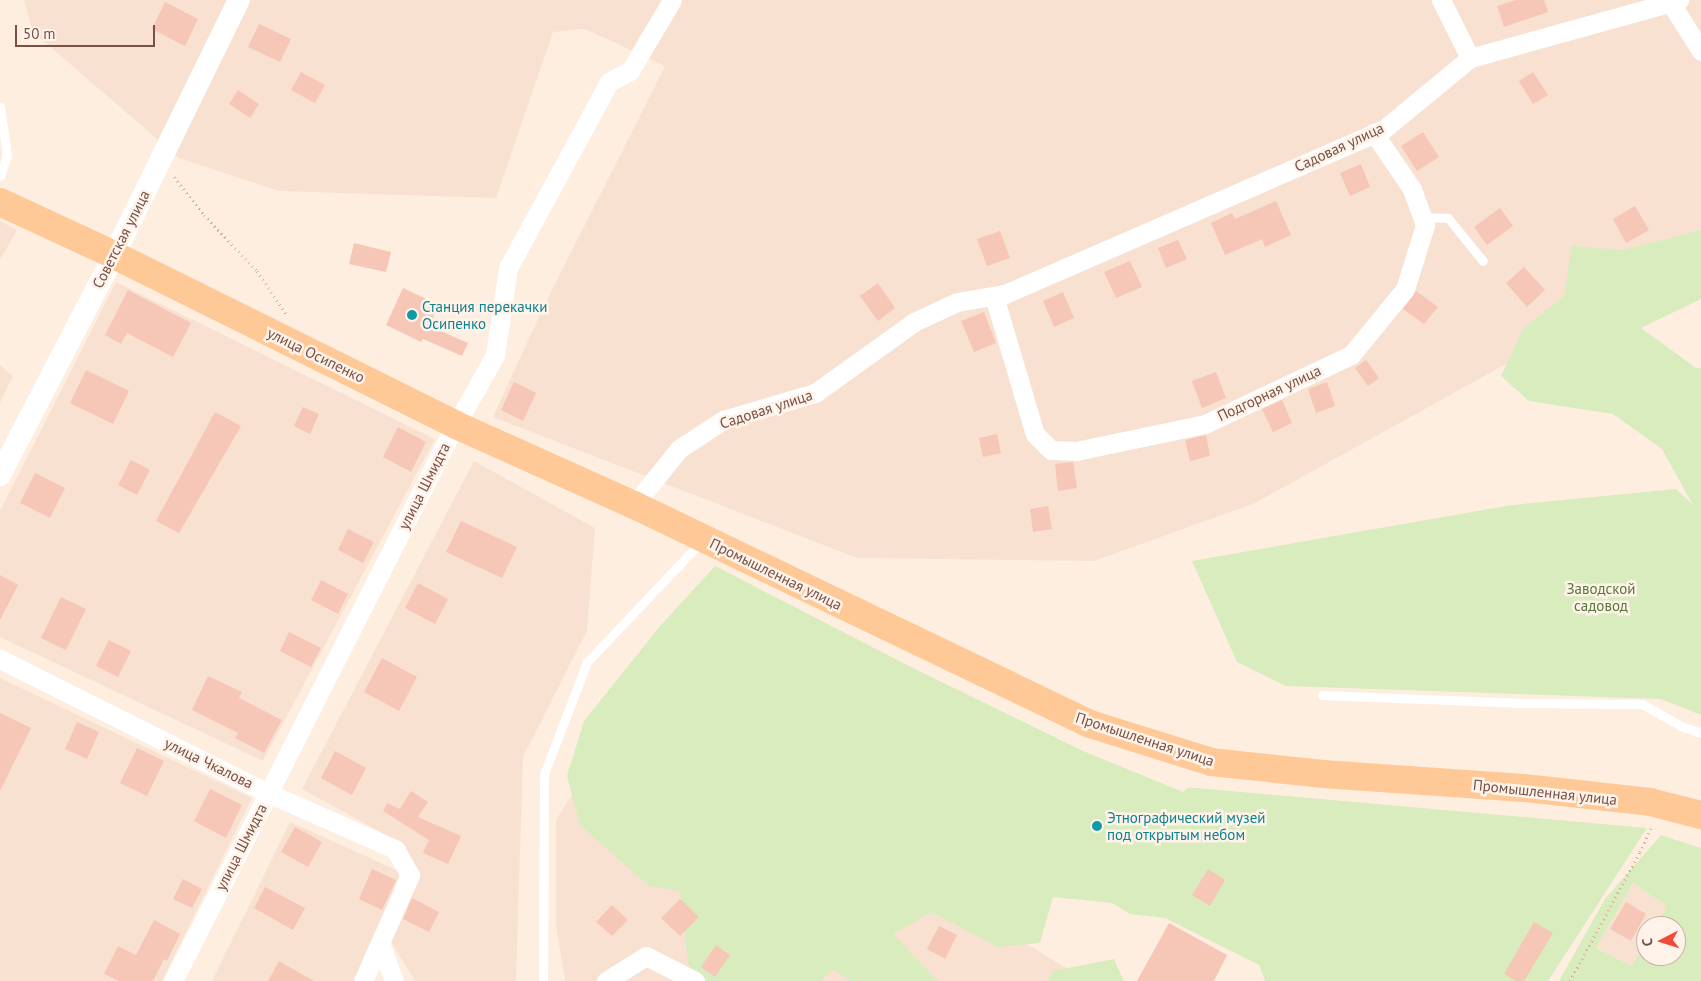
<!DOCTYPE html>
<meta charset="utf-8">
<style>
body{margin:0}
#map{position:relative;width:1701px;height:981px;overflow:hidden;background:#feeee0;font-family:"PT Sans",sans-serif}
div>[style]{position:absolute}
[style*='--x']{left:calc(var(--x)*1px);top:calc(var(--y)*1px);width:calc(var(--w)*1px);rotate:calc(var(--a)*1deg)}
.residential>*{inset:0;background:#f8e1d1}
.green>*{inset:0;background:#d8ecbe}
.building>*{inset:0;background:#f6c6b6}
.path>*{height:3px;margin-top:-1.5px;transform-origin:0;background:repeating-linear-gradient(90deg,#daa999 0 1px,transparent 0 5px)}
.service>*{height:9px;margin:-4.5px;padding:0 4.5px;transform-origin:4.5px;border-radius:4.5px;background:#fff}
.minor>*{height:19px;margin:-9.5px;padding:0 9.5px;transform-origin:9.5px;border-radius:9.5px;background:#fff}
.tertiary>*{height:22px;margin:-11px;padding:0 11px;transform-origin:11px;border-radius:11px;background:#fff}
.primary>*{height:28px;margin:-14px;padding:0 14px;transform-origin:14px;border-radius:14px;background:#ffc997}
.dots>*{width:14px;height:14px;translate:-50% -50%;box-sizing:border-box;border:2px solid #fff3e9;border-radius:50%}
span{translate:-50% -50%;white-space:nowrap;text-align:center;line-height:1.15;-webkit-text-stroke:5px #fff3e9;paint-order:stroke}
.street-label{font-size:15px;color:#775046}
.culture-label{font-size:15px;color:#0d838f}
.left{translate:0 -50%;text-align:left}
.park-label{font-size:15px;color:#55783a}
.north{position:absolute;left:1636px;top:916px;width:50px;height:50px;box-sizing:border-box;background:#fff3e9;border:1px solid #c9b2a8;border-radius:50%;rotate:265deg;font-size:14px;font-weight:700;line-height:20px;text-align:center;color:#775046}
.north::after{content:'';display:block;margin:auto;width:18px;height:22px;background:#f2493b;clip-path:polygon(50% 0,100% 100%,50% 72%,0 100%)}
.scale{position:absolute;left:15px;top:25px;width:140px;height:22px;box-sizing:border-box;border:2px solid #775046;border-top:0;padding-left:6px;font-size:15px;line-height:18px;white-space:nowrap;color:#775046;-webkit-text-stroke:4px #fff3e9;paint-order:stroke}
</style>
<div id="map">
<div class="residential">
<i style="clip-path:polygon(24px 0,1701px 0,1701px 261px,1692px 261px,1255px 503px,1094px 561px,857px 558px,493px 417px,542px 310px,665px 66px,585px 29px,553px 32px,496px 198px,279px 191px,179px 158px,33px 32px)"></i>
<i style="clip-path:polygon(0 221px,17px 230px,0 260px)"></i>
<i style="clip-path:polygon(116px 282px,435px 439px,263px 761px,0 637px,0 511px)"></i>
<i style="clip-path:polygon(0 365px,13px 376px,0 403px)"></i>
<i style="clip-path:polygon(474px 461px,595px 528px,587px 631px,523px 757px,516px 981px,415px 981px,390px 940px,416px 885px,406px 846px,302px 789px)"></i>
<i style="clip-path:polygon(0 678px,252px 798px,162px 981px,0 981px)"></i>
<i style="clip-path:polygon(578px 785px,925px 880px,1072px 972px,1076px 981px,565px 981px,556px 925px,556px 820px)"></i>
<i style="clip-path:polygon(290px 822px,401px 872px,356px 981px,212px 981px)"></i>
<i style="clip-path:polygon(1633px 883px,1668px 906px,1656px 926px,1646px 926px,1646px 942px,1632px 966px,1596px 948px)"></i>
</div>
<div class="green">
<i style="clip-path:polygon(1701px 230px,1701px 299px,1641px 328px,1696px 368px,1701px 368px,1701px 715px,1661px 699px,1286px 686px,1237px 662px,1192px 561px,1512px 505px,1676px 489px,1693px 505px,1662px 449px,1613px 414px,1529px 401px,1501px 376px,1523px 329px,1565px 295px,1571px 246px,1623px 250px)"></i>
<i style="clip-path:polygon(715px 566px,911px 667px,1083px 751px,1183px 792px,1188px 788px,1196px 788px,1647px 828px,1548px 981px,1265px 981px,1259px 965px,1165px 918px,1130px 914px,1112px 903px,1053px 897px,1040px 943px,998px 947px,931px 912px,893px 934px,938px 981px,850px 981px,833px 969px,821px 981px,696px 981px,688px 962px,680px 891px,649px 886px,580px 825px,567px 776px,584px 721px,661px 625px)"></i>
<i style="clip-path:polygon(evenodd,1661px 835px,1701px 848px,1701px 981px,1559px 981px,1605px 899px,1661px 835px,1633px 883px,1667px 906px,1656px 926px,1676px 926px,1676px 956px,1646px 956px,1646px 942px,1632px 966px,1596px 948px,1633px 883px)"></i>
<i style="clip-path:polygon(1114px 959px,1124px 981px,1048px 981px,1053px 971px)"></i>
</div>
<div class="building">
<i style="clip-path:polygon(1516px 0,1544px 0,1548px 12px,1504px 27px,1497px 6px)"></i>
<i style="clip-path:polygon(165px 2px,198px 19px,185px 46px,152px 29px)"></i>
<i style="clip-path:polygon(259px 24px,291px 39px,280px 62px,248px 47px)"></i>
<i style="clip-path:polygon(301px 72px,325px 85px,315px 103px,291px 90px)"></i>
<i style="clip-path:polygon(1533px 72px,1548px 95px,1533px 104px,1519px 81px)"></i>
<i style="clip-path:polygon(238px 90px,259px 104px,250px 118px,229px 104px)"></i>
<i style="clip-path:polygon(1423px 132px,1439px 157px,1417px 171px,1401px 146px)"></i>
<i style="clip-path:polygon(1361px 164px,1370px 187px,1350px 196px,1340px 173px)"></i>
<i style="clip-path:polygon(1276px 201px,1291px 235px,1265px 247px,1262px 239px,1225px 255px,1211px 223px,1232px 213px,1235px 219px)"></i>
<i style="clip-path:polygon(1635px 206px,1649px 230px,1626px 243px,1613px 219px)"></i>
<i style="clip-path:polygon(1500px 208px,1513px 226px,1487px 245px,1474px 227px)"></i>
<i style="clip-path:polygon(1000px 231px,1010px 258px,987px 266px,977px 239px)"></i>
<i style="clip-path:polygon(1178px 240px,1187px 259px,1166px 268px,1158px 248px)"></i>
<i style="clip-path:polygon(354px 243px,391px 252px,386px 272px,349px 264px)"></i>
<i style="clip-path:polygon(1130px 261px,1142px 287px,1116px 298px,1104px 272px)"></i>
<i style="clip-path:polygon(1524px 267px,1545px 290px,1527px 307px,1506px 283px)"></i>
<i style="clip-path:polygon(878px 283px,895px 308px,878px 321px,860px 296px)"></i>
<i style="clip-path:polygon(403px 288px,439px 305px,429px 326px,468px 343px,462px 356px,423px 339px,421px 342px,386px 325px)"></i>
<i style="clip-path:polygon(128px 290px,191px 323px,173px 357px,127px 333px,121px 344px,105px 335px)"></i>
<i style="clip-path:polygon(1416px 291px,1438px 307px,1424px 324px,1403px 309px)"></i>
<i style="clip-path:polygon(1063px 292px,1074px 318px,1054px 327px,1043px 301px)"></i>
<i style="clip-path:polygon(984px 312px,996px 343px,974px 352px,961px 321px)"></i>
<i style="clip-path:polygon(1366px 360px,1379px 378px,1368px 386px,1355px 368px)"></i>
<i style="clip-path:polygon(86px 370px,129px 391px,113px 424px,70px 403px)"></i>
<i style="clip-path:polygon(1216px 372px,1226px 398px,1202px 408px,1192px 381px)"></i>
<i style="clip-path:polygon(514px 382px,536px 393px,523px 421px,501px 410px)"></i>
<i style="clip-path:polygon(1327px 382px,1335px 406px,1316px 413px,1308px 389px)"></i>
<i style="clip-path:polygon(1282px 400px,1292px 423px,1273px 432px,1262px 409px)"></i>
<i style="clip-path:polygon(303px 407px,319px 414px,310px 434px,294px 426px)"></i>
<i style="clip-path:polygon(215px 412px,241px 426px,179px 533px,156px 521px)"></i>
<i style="clip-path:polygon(398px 427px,426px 442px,411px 472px,383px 457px)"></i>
<i style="clip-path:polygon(997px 434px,1001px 453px,983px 457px,979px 438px)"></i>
<i style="clip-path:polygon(1206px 435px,1210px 456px,1190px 461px,1185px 440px)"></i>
<i style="clip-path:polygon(131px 460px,150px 470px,137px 495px,118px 485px)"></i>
<i style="clip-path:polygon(1073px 462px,1077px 488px,1058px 491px,1055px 464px)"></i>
<i style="clip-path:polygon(35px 473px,65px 488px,50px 518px,20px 503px)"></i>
<i style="clip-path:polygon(1048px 506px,1052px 529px,1033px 532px,1030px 509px)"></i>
<i style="clip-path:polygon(461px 521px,517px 547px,502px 578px,446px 552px)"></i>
<i style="clip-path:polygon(348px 529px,374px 542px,363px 563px,338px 550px)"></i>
<i style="clip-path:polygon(0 575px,18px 585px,0 620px)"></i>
<i style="clip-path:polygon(321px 580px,348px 594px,338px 614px,311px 600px)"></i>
<i style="clip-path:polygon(418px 583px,448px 599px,435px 624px,405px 608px)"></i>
<i style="clip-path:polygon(61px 597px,86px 609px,66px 650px,41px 638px)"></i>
<i style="clip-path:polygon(289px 632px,321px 648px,311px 667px,280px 651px)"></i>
<i style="clip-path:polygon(109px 640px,131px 651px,118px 677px,96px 666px)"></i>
<i style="clip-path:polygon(382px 658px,417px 677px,399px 711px,364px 692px)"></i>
<i style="clip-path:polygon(208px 676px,242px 692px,239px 698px,282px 720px,264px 753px,235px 738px,238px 733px,192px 710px)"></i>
<i style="clip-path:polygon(0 713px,31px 728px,0 791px)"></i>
<i style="clip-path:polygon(77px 722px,99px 732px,87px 759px,65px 749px)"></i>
<i style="clip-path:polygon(137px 748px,164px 761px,147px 796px,120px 783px)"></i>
<i style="clip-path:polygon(335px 751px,366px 768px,352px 795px,321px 778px)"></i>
<i style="clip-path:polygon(210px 789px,242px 805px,226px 838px,194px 821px)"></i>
<i style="clip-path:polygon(411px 791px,428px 802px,418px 817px,461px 836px,448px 864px,423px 853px,429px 840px,383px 811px,387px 803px,400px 809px)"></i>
<i style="clip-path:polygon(295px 827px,322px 842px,308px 867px,281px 852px)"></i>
<i style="clip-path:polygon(372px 869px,396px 880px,382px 910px,359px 899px)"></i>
<i style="clip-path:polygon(1208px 869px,1225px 880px,1210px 906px,1192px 895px)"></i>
<i style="clip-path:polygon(183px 879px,202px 889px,192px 908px,173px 899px)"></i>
<i style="clip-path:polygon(265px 887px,305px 908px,293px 930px,254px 908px)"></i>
<i style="clip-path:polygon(412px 898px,439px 912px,429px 932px,403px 919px)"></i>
<i style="clip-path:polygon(680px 899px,699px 917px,680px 936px,661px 918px)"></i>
<i style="clip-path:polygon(1626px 902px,1646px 914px,1631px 941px,1610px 929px)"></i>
<i style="clip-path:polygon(612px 905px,628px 920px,612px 936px,596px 922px)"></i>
<i style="clip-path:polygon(154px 920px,180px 934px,167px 961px,164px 959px,153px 981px,119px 981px,104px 974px,118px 946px,136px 955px)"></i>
<i style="clip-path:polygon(1534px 922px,1553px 933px,1524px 981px,1516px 981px,1504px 974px)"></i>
<i style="clip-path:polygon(1169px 923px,1227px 955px,1214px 981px,1137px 981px)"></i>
<i style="clip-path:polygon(939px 926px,957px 935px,945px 959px,927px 949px)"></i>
<i style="clip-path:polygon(716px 945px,730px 955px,715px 977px,701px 967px)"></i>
<i style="clip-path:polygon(279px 961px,314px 981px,268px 981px)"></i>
</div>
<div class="path">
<i style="--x:174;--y:177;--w:48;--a:51.7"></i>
<i style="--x:204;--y:215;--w:77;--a:46.6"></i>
<i style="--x:257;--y:271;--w:53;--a:55.7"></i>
<i style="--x:1570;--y:981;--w:147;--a:-61.5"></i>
<i style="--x:1640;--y:852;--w:29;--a:-65"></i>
</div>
<div class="service">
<i style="--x:0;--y:107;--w:49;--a:81.7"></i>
<i style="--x:7;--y:155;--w:22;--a:108"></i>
<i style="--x:1422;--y:217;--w:26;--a:2"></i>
<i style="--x:1448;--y:218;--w:55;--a:50.9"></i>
<i style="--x:1322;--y:695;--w:195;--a:2.3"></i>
<i style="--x:1517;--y:703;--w:125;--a:0.5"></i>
<i style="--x:1642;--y:704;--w:47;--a:29.3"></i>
<i style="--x:1683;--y:727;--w:19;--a:18"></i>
<i style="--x:543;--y:981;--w:207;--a:-89.7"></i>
<i style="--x:544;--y:774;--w:120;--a:-69"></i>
<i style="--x:587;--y:662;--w:167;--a:-46.5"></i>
</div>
<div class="minor">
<i style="--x:1441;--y:0;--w:65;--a:63.4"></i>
<i style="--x:1670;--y:2;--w:58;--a:57.7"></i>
<i style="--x:994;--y:296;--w:144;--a:73.5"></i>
<i style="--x:1035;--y:434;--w:23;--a:45"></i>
<i style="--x:1051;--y:450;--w:25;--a:2"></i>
<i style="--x:1076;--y:451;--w:132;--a:-11.8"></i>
<i style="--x:1205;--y:424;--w:161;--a:-25.3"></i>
<i style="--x:1351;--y:355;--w:85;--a:-50.7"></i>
<i style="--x:1405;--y:289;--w:67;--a:-72.6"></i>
<i style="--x:1425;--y:225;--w:38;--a:-110"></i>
<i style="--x:1412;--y:189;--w:68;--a:-124.2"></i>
<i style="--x:634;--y:505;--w:72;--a:-51.2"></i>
<i style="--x:679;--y:449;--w:53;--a:-33.4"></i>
<i style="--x:723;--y:420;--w:96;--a:-16.4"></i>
<i style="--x:815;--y:393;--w:122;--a:-35.6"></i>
<i style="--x:914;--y:322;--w:47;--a:-24.9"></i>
<i style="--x:957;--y:302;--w:49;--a:-9.5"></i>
<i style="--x:1005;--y:294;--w:413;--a:-23.5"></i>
<i style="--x:1384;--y:129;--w:112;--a:-39.5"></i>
<i style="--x:1470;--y:58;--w:217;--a:-15.5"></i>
<i style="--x:0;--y:659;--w:300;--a:26.6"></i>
<i style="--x:268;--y:793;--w:139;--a:23.8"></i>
<i style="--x:395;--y:849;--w:30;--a:60"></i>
<i style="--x:410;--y:875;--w:116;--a:113.9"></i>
<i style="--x:380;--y:943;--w:40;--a:69.8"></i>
<i style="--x:173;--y:981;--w:610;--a:-63.1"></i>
<i style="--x:449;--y:437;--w:94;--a:-60.7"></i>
<i style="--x:495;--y:355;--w:88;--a:-81.5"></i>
<i style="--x:508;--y:268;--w:212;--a:-61.5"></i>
<i style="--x:609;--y:82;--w:24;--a:-28"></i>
<i style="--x:630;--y:71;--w:82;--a:-59.4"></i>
<i style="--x:606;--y:981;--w:47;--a:-32"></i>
<i style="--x:646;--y:956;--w:55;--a:27"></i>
</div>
<div class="tertiary">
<i style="--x:0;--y:475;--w:248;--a:-62.6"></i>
<i style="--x:114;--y:255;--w:284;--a:-63.9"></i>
</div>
<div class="primary">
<i style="--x:0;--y:202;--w:126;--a:24.9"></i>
<i style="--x:114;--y:255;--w:382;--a:26.4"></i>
<i style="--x:456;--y:425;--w:195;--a:24.2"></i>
<i style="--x:634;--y:505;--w:506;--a:25.65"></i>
<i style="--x:1090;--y:724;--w:127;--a:17.4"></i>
<i style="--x:1211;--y:762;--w:113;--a:6.1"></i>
<i style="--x:1323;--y:774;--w:201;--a:4"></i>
<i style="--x:1524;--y:788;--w:127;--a:6.3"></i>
<i style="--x:1650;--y:802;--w:53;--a:14.3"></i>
</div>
<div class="dots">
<i style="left:412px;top:315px;background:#0f9aa8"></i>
<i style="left:1097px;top:826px;background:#0f9aa8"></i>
</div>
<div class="street-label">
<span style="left:1339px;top:147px;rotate:-25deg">Садовая улица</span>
<span style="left:121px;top:239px;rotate:-63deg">Советская улица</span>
<span style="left:316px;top:355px;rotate:26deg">улица Осипенко</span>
<span style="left:1269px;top:393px;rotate:-25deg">Подгорная улица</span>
<span style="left:766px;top:409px;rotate:-18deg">Садовая улица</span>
<span style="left:424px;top:486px;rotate:-63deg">улица Шмидта</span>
<span style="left:776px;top:574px;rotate:26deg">Промышленная улица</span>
<span style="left:1145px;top:739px;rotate:18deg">Промышленная улица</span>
<span style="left:209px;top:763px;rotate:26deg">улица Чкалова</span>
<span style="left:1545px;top:792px;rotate:6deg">Промышленная улица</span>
<span style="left:241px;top:847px;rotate:-63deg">улица Шмидта</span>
</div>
<div class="culture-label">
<span class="left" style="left:422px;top:315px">Станция перекачки<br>Осипенко</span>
<span class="left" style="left:1107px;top:826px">Этнографический музей<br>под открытым небом</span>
</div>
<div class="park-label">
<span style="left:1601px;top:597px">Заводской<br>садовод</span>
</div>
<div class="north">С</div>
<div class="scale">50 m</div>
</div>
